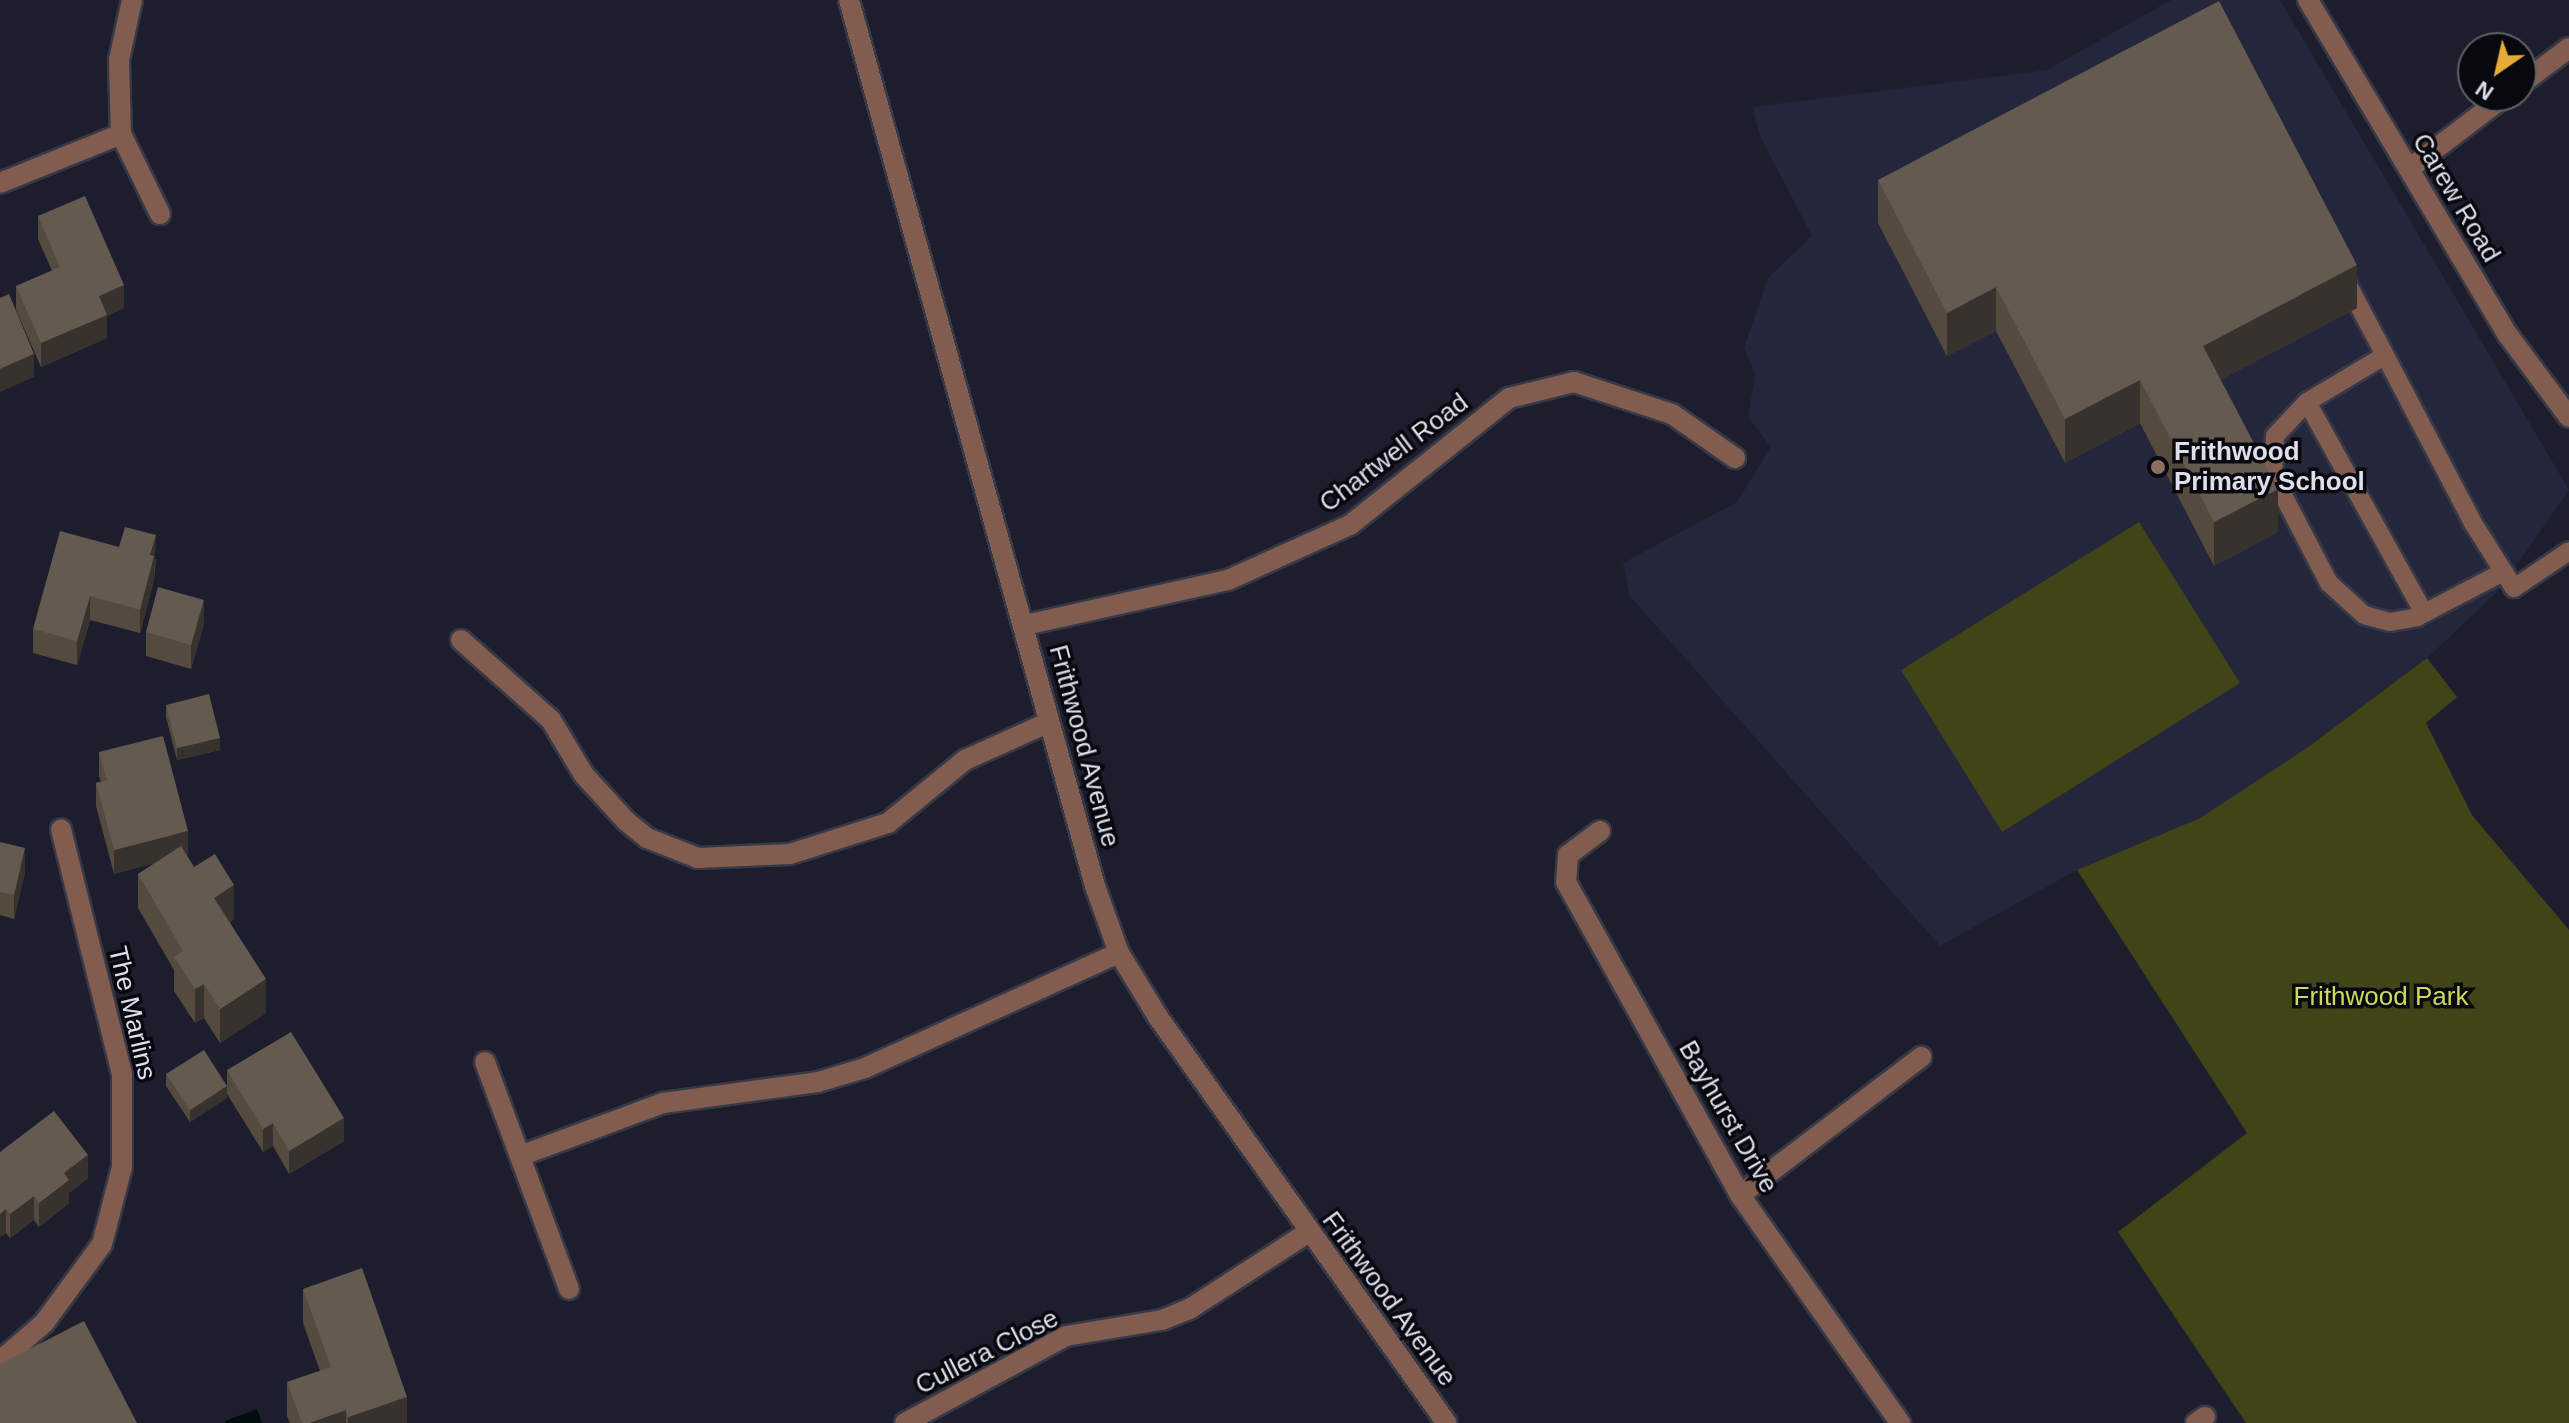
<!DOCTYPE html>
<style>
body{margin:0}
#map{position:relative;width:2569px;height:1423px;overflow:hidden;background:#1c1e2d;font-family:Helvetica,sans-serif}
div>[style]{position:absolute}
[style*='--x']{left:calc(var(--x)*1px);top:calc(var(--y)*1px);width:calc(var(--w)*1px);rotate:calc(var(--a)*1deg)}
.built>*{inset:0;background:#24263b}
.green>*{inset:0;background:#404417}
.water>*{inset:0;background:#000e0f}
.roads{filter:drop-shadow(2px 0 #373947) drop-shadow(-2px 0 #373947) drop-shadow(0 2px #373947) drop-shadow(0 -2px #373947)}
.lane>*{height:18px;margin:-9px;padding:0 9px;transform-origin:9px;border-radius:9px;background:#825c4e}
.street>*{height:20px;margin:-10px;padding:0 10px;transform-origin:10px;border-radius:10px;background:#825c4e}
.wall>*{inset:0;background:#554a3e}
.shaded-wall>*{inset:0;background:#38322f}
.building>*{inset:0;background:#645a50}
.dots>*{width:22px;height:22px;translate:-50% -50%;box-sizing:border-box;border:4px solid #08090f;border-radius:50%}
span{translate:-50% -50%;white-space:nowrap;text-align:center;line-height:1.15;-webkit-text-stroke:7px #08090f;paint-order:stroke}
.street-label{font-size:26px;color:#dedfea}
.poi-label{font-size:26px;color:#dedfea;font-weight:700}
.left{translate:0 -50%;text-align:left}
.park-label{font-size:26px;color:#cfda5a}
.north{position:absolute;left:2457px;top:32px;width:80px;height:80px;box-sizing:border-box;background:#08090f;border:2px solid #5e5f67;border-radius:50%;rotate:214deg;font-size:22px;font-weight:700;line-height:32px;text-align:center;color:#dedfea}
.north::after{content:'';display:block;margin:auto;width:28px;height:36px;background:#e8ab37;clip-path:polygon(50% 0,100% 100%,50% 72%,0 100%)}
</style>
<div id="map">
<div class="built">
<i style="clip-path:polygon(2171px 0,2280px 0,2569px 490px,2498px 591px,2384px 699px,2200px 818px,2077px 870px,1940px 946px,1629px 595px,1623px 563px,1737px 502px,1771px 447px,1748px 417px,1755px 374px,1744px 348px,1768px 278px,1812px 236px,1760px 136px,1752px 107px,2047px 70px)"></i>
</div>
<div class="green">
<i style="clip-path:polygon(2139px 522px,2240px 683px,2002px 832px,1901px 670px)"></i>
<i style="clip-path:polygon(2427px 658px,2457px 697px,2426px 723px,2472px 815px,2569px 930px,2569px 1423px,2246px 1423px,2118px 1232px,2247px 1133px,2077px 870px,2200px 818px,2307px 748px)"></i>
</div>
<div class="water">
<i style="clip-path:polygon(257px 1409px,262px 1423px,226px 1423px,225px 1421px)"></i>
</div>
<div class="roads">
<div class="lane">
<i style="--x:2346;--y:281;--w:273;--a:62.3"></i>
<i style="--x:2473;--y:523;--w:77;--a:57.8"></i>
<i style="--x:2514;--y:588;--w:66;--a:-33.9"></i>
<i style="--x:2384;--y:356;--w:90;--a:149.1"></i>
<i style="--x:2307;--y:402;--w:47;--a:133.3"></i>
<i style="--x:2275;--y:436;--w:40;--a:92.9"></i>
<i style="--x:2273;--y:476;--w:121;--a:62.4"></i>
<i style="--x:2329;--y:583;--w:47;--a:42.4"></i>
<i style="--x:2364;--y:615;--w:27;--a:15"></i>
<i style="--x:2390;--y:622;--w:27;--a:-10"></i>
<i style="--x:2417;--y:617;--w:95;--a:-27.6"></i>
<i style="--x:2307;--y:402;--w:241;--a:61"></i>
</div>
<div class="street">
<i style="--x:132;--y:0;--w:61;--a:102.2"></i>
<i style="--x:119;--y:60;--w:74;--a:88.5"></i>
<i style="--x:121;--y:134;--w:89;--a:64"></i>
<i style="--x:849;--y:0;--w:920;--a:74.48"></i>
<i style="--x:1095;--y:886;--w:71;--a:70.3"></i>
<i style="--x:1119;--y:953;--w:75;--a:58.6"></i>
<i style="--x:1158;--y:1017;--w:498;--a:54.6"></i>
<i style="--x:2308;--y:0;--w:390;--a:59.2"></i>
<i style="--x:2508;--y:335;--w:102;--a:53.4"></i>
<i style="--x:2521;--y:84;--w:60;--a:-36.9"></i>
<i style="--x:2409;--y:169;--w:121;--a:-37.2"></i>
<i style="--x:0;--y:183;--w:131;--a:-22"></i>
<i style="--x:1025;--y:625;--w:208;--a:-12.5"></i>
<i style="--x:1228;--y:580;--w:134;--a:-24.3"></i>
<i style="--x:1350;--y:525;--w:203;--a:-38.6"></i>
<i style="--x:1509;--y:398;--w:67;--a:-13.8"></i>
<i style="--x:1574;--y:382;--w:103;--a:18.1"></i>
<i style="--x:1672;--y:414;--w:77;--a:34.9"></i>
<i style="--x:461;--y:640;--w:120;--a:41.6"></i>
<i style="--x:551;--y:720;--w:64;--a:59"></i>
<i style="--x:584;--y:775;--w:62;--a:47.6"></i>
<i style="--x:626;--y:821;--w:27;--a:39"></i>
<i style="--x:647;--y:838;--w:55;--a:21.4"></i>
<i style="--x:698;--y:858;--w:92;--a:-2.5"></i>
<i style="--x:790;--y:854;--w:103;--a:-17.6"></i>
<i style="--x:888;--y:823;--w:99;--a:-39.3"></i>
<i style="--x:965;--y:760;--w:92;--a:-24.3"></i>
<i style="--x:1600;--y:831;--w:40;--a:143"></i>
<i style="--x:1568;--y:855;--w:27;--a:94"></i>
<i style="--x:1566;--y:882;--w:358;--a:60.9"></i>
<i style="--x:1740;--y:1195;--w:279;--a:54.9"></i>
<i style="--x:485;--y:1062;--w:242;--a:69.7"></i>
<i style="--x:520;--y:1156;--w:153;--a:-20.3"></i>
<i style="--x:663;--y:1103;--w:156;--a:-7.7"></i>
<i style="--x:818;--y:1082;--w:49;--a:-16.6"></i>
<i style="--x:865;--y:1068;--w:279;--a:-24.4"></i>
<i style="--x:1740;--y:1195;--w:228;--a:-37.3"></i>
<i style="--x:0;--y:1361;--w:58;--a:-40.8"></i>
<i style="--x:44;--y:1323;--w:98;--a:-53.7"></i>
<i style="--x:102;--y:1244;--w:80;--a:-75.4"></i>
<i style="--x:122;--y:1167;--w:93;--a:-90"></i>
<i style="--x:122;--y:1074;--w:252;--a:-104"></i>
<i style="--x:905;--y:1423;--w:183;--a:-28.4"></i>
<i style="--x:1066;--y:1336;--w:97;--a:-9.5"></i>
<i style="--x:1162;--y:1320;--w:31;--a:-22"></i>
<i style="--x:1191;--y:1308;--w:140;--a:-32.8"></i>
<i style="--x:2196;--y:1423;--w:11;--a:-34"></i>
</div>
</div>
<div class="wall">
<i style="clip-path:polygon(1878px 180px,2357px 308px,2220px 380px,2278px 532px,2214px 566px,2140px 423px,2065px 463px,1996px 331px,1947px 356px,1878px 223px)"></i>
<i style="clip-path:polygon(38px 216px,124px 308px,107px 316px,107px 338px,41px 367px,16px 310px,16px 286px,52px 271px,38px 239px)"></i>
<i style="clip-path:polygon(156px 559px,154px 580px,140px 633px,90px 620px,77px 665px,33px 653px,33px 629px)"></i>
<i style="clip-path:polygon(204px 624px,191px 669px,146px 656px,146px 632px)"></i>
<i style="clip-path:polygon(166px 705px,220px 750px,177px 760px,166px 717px)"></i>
<i style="clip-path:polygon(99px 752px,188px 854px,186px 855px,194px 867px,234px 919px,230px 922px,266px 1013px,220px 1043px,204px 1018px,195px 1023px,174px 991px,174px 970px,138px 908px,138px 874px,155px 863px,114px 874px,96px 806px,96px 783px,101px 782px,99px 776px)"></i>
<i style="clip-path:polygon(0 842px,25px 872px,14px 919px,0 915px)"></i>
<i style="clip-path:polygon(227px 1070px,344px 1141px,289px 1174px,273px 1146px,263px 1152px,227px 1094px)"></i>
<i style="clip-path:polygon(166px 1074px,227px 1098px,190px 1122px,166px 1086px)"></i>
<i style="clip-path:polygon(0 1152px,88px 1178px,69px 1193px,69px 1203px,39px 1227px,34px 1220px,10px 1238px,6px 1233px,0 1237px)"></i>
<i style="clip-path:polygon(303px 1289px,407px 1423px,290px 1423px,287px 1416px,287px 1382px,320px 1371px,303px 1323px)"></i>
</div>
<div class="shaded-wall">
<i style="clip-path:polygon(2357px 265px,2357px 308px,2203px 389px,2203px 346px)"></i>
<i style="clip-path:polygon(124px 285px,124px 308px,107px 316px,107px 338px,41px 367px,41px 343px,99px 296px)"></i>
<i style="clip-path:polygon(1996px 287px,1996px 331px,1947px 356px,1947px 313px)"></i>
<i style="clip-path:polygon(34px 354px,34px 377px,0 392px,0 369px)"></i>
<i style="clip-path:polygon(2140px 380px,2140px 423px,2065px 463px,2065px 419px)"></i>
<i style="clip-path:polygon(2278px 489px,2278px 532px,2214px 566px,2214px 522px)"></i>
<i style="clip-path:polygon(156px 535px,154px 580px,140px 633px,140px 610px,150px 555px)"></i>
<i style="clip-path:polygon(90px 596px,90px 620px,77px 665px,77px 641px)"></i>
<i style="clip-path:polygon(204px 600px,204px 624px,191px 669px,191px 645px)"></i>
<i style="clip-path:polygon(220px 738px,220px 750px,177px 760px,177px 748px)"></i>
<i style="clip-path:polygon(188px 831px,188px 854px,114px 874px,114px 850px)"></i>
<i style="clip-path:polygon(25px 848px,25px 872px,14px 919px,14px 895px)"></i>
<i style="clip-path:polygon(234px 885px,234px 919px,214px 932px,214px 898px)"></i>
<i style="clip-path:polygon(266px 979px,266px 1013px,220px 1043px,220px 1009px)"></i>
<i style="clip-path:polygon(204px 984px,204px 1018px,195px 1023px,195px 989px)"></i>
<i style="clip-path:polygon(227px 1086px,227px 1098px,190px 1122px,190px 1110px)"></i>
<i style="clip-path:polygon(344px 1118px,344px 1141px,289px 1174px,289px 1151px)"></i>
<i style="clip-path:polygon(273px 1123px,273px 1146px,263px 1152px,263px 1129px)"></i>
<i style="clip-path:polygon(88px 1155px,88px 1178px,69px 1193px,69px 1203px,39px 1227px,39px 1203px,64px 1173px)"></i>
<i style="clip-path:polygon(34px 1196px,34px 1220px,10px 1238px,10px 1214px)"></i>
<i style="clip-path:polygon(6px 1209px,6px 1233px,0 1237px,0 1214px)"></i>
<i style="clip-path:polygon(407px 1397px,407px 1423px,348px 1423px,348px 1417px)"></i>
<i style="clip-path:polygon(346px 1410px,346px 1423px,309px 1423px)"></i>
</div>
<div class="building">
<i style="clip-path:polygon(2219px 1px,2357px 265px,2203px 346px,2278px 489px,2214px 522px,2140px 380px,2065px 419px,1996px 287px,1947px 313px,1878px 180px)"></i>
<i style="clip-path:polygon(85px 196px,124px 285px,99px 296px,107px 315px,41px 343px,16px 286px,60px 267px,38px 216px)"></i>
<i style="clip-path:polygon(9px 294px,34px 354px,0 369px,0 298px)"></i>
<i style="clip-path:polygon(125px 527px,156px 535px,150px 555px,154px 556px,140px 610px,90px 596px,77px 641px,33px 629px,60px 531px,119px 547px)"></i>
<i style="clip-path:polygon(158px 587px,204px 600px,191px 645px,146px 632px)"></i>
<i style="clip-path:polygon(209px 694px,220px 738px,177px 748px,166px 705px)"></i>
<i style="clip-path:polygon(163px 736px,188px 831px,114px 850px,96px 783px,107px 780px,99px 752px)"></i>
<i style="clip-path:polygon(0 842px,25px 848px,14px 895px,0 892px)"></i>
<i style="clip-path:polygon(181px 846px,194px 867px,215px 854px,234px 885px,214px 898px,266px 979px,220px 1009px,204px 984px,195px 989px,174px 957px,183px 951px,138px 874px)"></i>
<i style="clip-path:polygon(291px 1032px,344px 1118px,289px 1151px,273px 1123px,263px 1129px,227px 1070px)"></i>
<i style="clip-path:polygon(204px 1050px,227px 1086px,190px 1110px,166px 1074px)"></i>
<i style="clip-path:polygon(54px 1111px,88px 1155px,64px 1173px,69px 1180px,39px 1203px,34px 1196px,10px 1214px,6px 1209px,0 1214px,0 1152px)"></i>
<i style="clip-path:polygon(362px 1268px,407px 1397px,348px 1417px,346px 1410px,309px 1423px,302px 1423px,287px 1382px,331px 1367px,303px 1289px)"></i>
<i style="clip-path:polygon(84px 1321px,137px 1423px,0 1423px,0 1364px)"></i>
</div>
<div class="dots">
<i style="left:2158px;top:467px;background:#8d6e63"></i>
</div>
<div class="street-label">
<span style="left:2456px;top:198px;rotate:59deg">Carew Road</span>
<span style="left:1394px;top:453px;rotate:-37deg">Chartwell Road</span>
<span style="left:1084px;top:746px;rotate:75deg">Frithwood Avenue</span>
<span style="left:132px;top:1013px;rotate:77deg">The Marlins</span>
<span style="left:1728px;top:1117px;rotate:60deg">Bayhurst Drive</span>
<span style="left:1389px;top:1299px;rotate:54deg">Frithwood Avenue</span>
<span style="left:987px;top:1352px;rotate:-27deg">Cullera Close</span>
</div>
<div class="poi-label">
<span class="left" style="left:2174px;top:467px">Frithwood<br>Primary School</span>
</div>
<div class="park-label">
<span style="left:2381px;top:997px">Frithwood Park</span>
</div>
<div class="north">N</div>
</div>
